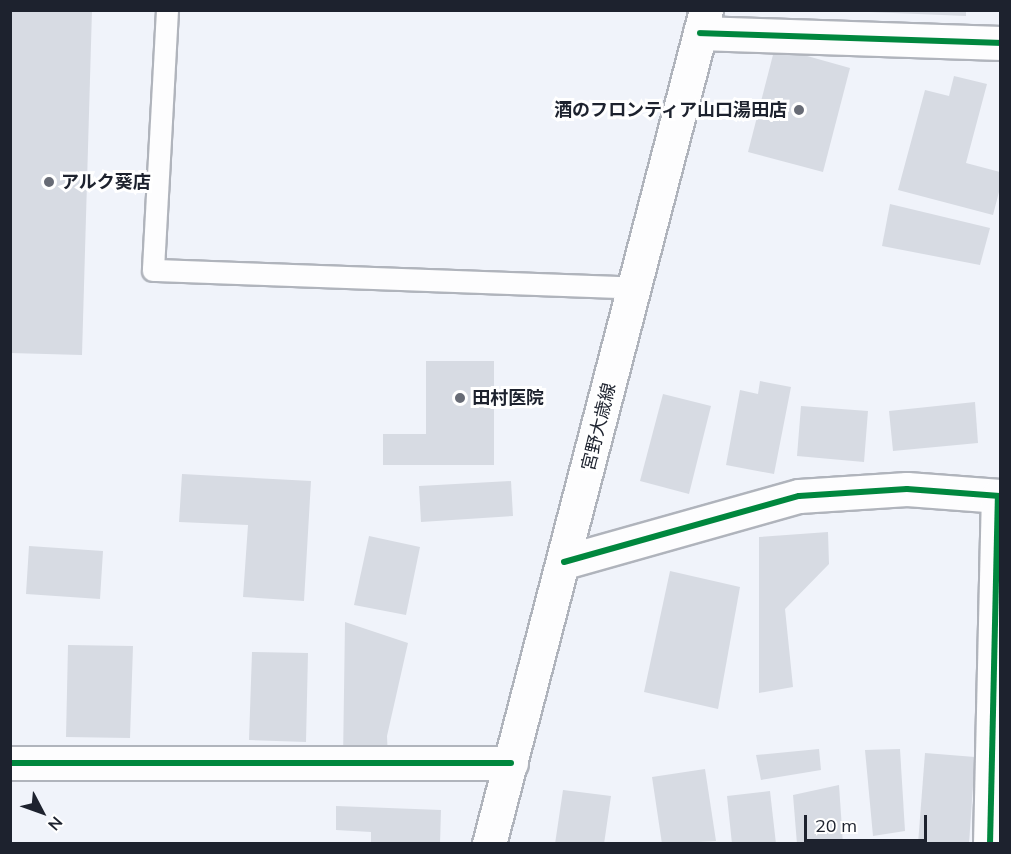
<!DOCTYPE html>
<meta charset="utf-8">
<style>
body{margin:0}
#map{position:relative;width:1011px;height:854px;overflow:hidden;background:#f0f3fa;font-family:Mulish,"Noto Sans JP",sans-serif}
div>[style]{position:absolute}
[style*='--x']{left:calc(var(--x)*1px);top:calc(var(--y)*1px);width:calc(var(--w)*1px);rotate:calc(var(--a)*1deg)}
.building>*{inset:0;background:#d7dbe3}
.roads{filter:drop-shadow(2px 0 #b0b4bc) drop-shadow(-2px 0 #b0b4bc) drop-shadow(0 2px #b0b4bc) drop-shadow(0 -2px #b0b4bc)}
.service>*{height:21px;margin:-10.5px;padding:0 10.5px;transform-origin:10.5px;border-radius:10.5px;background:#fdfdfe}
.minor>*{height:33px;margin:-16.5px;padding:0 16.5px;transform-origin:16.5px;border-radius:16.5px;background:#fdfdfe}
.secondary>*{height:33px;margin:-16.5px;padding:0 16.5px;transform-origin:16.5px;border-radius:16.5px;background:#fdfdfe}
.cycleway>*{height:6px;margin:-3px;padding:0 3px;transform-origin:3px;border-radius:3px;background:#00873e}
.dots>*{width:16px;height:16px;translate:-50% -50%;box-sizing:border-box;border:3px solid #fff;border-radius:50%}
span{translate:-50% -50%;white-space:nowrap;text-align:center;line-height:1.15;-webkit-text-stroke:6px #fff;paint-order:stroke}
.poi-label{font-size:18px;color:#1d222e;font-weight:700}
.right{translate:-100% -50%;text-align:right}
.left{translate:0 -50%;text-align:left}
.street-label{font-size:18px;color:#1d222e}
.frame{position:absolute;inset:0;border:12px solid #1d222e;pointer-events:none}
.north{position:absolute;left:12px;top:782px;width:60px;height:60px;-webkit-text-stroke:4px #fff;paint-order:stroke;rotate:131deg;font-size:16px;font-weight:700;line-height:24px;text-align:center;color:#1d222e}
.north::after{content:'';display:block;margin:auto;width:21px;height:27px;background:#1d222e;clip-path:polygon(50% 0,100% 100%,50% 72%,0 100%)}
.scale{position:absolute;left:804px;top:815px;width:123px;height:27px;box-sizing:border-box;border:3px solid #1d222e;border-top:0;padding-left:8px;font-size:18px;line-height:21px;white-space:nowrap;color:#1d222e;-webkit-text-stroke:4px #fff;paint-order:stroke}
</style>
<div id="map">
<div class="building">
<i style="clip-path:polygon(10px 10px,92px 10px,82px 355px,10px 353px)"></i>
<i style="clip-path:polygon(869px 10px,966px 10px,966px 16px,869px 12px)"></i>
<i style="clip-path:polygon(775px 47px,850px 68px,823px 172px,748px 152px)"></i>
<i style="clip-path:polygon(954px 76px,987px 84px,966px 163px,1000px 172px,1000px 188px,993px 215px,898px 190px,925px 90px,949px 96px)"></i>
<i style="clip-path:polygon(890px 204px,990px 228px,980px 265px,882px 246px)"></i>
<i style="clip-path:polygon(426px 361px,494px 361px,494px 465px,383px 465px,383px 434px,426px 434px)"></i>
<i style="clip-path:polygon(760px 381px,791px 387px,774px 474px,726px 465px,740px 390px,758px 394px)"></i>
<i style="clip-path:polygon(663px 394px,711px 406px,689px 494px,640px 481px)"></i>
<i style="clip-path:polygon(975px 402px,978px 443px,893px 451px,889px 411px)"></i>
<i style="clip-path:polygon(801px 406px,868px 411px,864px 462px,797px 456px)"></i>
<i style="clip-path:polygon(182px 474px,311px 481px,304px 601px,243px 597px,248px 525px,179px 522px)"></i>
<i style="clip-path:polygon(511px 481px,513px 516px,421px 522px,419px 486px)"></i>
<i style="clip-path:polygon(828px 532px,829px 564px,785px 609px,793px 687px,759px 693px,759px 537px)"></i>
<i style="clip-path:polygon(369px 536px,420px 547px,406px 615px,354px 605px)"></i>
<i style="clip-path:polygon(29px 546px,103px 551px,100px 599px,26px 594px)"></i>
<i style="clip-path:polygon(670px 571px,740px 587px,718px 709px,644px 692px)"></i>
<i style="clip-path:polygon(345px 622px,408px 643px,387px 736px,388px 759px,343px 760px)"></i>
<i style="clip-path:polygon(68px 645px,133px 646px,130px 738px,66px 737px)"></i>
<i style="clip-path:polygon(252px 652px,308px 653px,306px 742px,249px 740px)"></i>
<i style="clip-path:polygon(819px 749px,821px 770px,761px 780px,756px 755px)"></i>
<i style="clip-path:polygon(900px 749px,905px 831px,873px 836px,865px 750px)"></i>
<i style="clip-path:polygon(925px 753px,975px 757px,969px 844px,918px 844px)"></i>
<i style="clip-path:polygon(705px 769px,716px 841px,662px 844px,652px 777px)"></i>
<i style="clip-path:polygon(839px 785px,843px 844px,797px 844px,793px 795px)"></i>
<i style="clip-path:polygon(563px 790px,611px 796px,604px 844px,555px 844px)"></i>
<i style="clip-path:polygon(770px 791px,776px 844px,732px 844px,727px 796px)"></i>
<i style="clip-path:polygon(336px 806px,441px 810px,440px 844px,371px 844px,371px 832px,336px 830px)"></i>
</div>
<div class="roads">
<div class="service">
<i style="--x:167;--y:10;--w:260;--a:93.1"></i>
<i style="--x:153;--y:270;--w:482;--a:2.1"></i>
</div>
<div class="minor">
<i style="--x:700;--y:33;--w:300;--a:1.9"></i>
<i style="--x:564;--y:562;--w:244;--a:-15.7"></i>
<i style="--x:799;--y:496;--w:108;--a:-3.7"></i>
<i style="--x:907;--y:489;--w:93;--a:4.3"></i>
<i style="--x:10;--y:763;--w:501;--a:0"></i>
<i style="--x:990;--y:844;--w:348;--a:-88.7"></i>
</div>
<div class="secondary">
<i style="--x:489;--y:844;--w:862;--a:-75.42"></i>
</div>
</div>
<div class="cycleway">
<i style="--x:700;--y:33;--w:300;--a:1.9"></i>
<i style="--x:564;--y:562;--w:244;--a:-15.7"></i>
<i style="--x:799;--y:496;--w:108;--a:-3.7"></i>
<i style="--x:907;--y:489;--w:93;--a:4.3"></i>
<i style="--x:10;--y:763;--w:501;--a:0"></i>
<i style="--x:990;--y:844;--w:348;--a:-88.7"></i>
</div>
<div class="dots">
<i style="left:799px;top:110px;background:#676b75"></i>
<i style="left:49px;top:182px;background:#676b75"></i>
<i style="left:460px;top:398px;background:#676b75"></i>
</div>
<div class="poi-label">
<span class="right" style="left:787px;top:110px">酒のフロンティア山口湯田店</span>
<span class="left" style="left:61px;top:182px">アルク葵店</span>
<span class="left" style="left:472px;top:398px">田村医院</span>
</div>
<div class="street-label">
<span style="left:599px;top:427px;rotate:-76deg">宮野大歳線</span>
</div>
<div class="frame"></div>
<div class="north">N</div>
<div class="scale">20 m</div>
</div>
